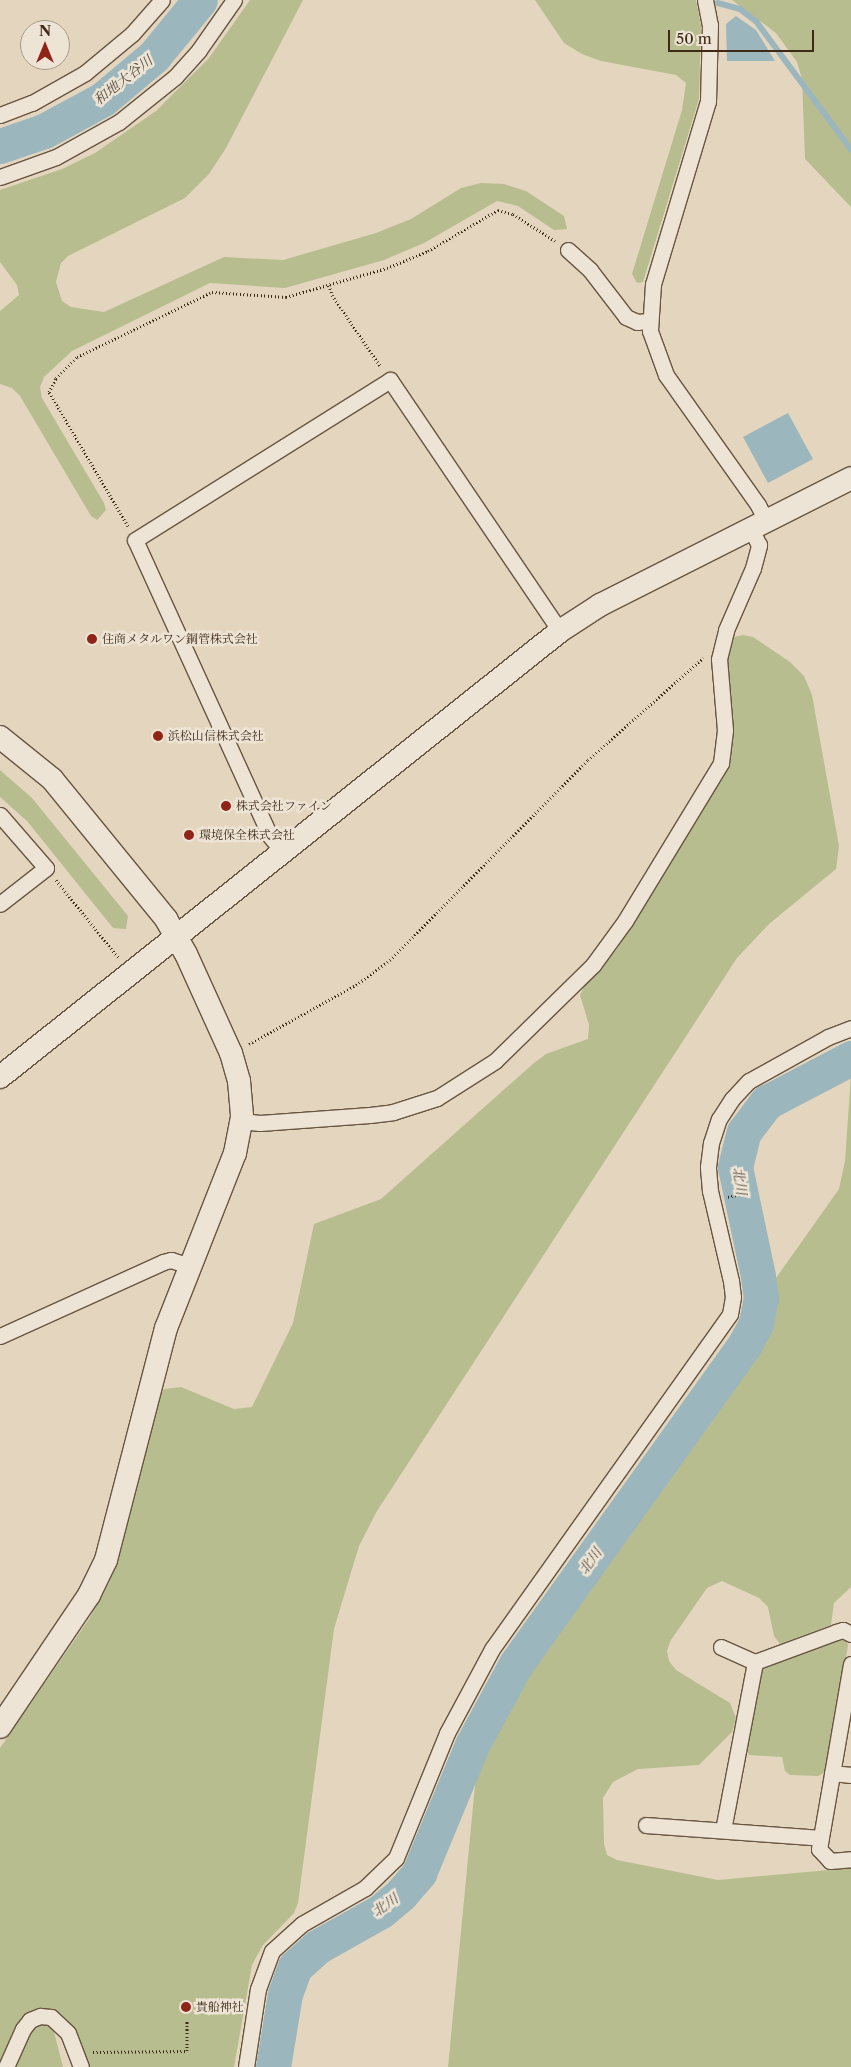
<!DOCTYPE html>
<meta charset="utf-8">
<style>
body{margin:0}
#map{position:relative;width:851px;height:2067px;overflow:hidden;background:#e4d6be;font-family:"Libre Caslon Text","Noto Serif JP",serif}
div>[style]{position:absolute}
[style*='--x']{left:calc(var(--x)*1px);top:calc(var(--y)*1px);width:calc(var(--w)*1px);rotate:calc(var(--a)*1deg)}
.green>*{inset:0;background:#b7bd8f}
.water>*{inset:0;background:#9cb6bd}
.stream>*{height:5.5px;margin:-2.75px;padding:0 2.75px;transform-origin:2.75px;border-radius:2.75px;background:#9cb6bd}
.river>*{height:35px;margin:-17.5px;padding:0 17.5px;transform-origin:17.5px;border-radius:17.5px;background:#9cb6bd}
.path>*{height:3px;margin-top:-1.5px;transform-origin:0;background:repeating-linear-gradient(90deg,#3e2a17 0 1px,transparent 0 3.5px)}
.roads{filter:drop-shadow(1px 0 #685541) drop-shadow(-1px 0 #685541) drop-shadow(0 1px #685541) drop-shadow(0 -1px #685541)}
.street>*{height:15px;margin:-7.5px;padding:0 7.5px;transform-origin:7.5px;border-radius:7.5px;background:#ede4d5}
.secondary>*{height:22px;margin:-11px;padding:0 11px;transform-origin:11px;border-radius:11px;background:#ede4d5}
.dots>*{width:14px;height:14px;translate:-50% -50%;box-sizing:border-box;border:2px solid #ede4d5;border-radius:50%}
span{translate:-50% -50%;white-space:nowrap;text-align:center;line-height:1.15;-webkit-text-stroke:5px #ede4d5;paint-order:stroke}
.poi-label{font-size:12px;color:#3e2a17}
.left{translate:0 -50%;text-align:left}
.water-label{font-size:14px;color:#564d40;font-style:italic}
.north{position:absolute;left:20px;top:20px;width:50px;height:50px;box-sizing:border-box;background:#ede4d5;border:1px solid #a79a89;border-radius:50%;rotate:0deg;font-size:14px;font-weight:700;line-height:20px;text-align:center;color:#3e2a17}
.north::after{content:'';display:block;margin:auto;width:18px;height:22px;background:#8f2418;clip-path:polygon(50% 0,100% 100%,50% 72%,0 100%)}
.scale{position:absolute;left:668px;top:30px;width:146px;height:22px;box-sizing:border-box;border:2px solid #3e2a17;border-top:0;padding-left:6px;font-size:15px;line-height:18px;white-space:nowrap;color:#3e2a17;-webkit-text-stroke:4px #ede4d5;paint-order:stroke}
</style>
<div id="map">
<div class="green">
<i style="clip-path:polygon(250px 0,303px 0,226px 148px,209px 174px,185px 198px,68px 256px,61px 263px,56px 282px,62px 301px,71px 307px,104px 312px,224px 257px,283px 260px,376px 233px,411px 219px,461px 188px,481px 183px,504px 184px,526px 191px,564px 216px,567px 229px,554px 230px,518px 206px,497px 201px,424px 243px,384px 260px,285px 288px,210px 283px,72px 351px,44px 377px,40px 387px,42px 398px,104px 503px,106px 510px,97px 520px,91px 516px,20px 396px,12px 388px,0 384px,0 311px,19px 295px,17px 285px,0 262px,0 190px,62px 169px,95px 153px,156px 111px,209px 58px)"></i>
<i style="clip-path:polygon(535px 0,696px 0,701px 26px,699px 99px,643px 282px,637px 283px,632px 274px,682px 110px,686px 83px,676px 75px,601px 61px,582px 54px,564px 43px)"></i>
<i style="clip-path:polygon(732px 0,851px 0,851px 207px,805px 159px,802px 79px,797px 62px,776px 33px)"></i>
<i style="clip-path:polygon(743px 635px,753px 637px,790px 662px,804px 676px,812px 695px,839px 846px,836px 869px,769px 924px,737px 958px,377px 1511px,359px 1546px,334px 1629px,298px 1903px,294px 1913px,263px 1945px,252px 1965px,234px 2067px,87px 2067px,73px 2030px,39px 2010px,0 2067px,0 1748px,89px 1619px,109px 1583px,122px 1543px,160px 1396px,164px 1389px,181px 1387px,234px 1409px,252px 1407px,293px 1323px,314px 1224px,381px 1199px,534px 1063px,546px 1054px,588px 1039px,589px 1025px,580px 995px,584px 987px,617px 949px,729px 766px,733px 729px,728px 659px,734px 637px)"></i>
<i style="clip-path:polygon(0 770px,32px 798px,128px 916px,126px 929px,113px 928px,27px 821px,0 797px)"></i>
<i style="clip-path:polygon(851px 1074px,851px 1587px,834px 1603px,831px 1625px,780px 1644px,774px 1636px,768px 1607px,759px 1598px,722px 1581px,707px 1588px,671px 1640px,667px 1651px,669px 1661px,676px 1670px,730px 1703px,736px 1718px,732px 1732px,699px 1765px,638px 1769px,613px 1782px,603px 1798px,604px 1844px,607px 1855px,617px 1860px,718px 1880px,851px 1868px,851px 2067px,448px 2067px,476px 1775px,490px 1726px,547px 1629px,752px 1348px,763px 1326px,776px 1278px,839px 1189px,845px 1161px)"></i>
<i style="clip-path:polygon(837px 1638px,846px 1638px,848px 1646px,826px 1772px,818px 1776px,790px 1775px,785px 1771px,782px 1757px,749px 1755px,745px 1747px,762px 1670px,767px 1665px)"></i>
<i style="clip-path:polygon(46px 2022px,53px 2028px,63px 2067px,13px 2067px,28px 2032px,34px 2025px)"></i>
</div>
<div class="water">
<i style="clip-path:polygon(736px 16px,756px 30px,775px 61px,727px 61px,726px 24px)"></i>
<i style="clip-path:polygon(788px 413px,813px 459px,768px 483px,743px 437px)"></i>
</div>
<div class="stream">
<i style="--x:718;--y:3;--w:23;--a:15"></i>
<i style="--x:740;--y:9;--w:21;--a:37"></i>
<i style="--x:757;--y:22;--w:158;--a:53.5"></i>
</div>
<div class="river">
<i style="--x:0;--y:146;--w:46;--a:-18.8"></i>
<i style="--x:44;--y:131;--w:67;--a:-28.5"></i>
<i style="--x:103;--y:99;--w:67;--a:-40.1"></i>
<i style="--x:154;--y:56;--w:72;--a:-50.6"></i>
<i style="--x:273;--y:2067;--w:74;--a:-80.7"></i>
<i style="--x:285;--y:1994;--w:29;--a:-70"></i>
<i style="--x:295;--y:1967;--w:30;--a:-42"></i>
<i style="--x:317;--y:1947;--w:73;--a:-29.4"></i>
<i style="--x:381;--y:1911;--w:26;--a:-40"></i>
<i style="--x:401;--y:1894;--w:28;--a:-49"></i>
<i style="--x:419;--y:1873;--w:139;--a:-67.5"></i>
<i style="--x:472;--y:1745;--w:92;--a:-61.5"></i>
<i style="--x:516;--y:1664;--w:393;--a:-54.4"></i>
<i style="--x:745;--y:1344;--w:24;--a:-62"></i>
<i style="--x:756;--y:1323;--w:25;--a:-79"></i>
<i style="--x:761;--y:1298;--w:22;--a:-98"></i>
<i style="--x:758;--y:1276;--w:111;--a:-101.9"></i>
<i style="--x:735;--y:1167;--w:36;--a:-76"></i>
<i style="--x:744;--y:1132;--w:38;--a:-53"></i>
<i style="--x:767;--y:1102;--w:95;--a:-27.6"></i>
</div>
<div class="path">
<i style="--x:329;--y:285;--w:10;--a:73"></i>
<i style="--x:332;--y:295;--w:87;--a:55.8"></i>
<i style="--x:128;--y:526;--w:156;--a:-120.5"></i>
<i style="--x:49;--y:392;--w:16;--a:-63"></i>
<i style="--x:56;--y:378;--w:30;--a:-45"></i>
<i style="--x:77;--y:357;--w:150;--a:-25.7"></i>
<i style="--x:212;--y:292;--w:74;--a:3.9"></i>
<i style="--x:286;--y:297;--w:105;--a:-16"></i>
<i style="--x:387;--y:268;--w:44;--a:-22.5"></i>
<i style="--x:428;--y:251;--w:81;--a:-30.4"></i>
<i style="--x:498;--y:210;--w:16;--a:15"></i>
<i style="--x:513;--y:214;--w:50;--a:32.7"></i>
<i style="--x:56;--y:880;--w:99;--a:51.2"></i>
<i style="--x:249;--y:1044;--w:122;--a:-28.9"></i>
<i style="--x:356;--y:985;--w:42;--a:-36.3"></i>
<i style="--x:390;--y:960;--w:281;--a:-45.3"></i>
<i style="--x:588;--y:760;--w:154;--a:-41.6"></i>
<i style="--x:728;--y:1197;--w:22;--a:-13"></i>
<i style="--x:93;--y:2052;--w:94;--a:-0.6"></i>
<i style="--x:187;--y:2051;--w:31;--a:-90"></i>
</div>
<div class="roads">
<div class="street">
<i style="--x:705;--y:0;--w:25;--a:79"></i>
<i style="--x:710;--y:25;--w:76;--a:91.5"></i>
<i style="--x:708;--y:101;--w:191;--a:106.7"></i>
<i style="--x:653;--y:284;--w:47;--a:93.7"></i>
<i style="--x:650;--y:331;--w:47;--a:70"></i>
<i style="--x:666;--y:375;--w:159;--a:54.7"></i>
<i style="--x:758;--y:505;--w:18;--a:63"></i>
<i style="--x:0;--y:115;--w:34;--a:-21"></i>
<i style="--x:32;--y:103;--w:61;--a:-29.5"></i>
<i style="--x:85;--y:73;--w:61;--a:-39.7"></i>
<i style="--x:132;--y:34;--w:45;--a:-48.6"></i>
<i style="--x:0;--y:177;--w:59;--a:-19.7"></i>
<i style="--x:56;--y:157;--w:72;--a:-29.1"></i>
<i style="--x:119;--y:122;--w:72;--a:-38.8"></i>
<i style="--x:175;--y:77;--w:36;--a:-48"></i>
<i style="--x:199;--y:50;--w:61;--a:-55"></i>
<i style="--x:568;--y:250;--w:30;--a:42"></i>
<i style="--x:590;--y:270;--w:59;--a:52.5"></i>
<i style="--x:626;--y:317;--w:12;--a:24"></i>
<i style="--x:637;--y:322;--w:12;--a:-5"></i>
<i style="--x:0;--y:815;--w:70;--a:49"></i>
<i style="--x:46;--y:868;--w:58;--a:142"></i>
<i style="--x:283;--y:852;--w:21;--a:-129"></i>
<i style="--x:270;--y:836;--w:325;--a:-114.5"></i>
<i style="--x:135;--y:540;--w:301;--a:-32.1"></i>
<i style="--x:390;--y:380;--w:303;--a:55.9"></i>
<i style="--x:241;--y:1121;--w:19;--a:6"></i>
<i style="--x:260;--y:1123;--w:110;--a:-4.2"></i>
<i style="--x:370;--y:1115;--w:23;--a:-7"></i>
<i style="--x:393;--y:1112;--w:46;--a:-17.7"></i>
<i style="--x:437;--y:1098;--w:69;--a:-32.5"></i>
<i style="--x:495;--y:1061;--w:137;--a:-44.4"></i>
<i style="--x:593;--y:965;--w:54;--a:-54"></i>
<i style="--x:625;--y:921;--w:185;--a:-58.7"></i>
<i style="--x:721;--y:763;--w:33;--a:-83"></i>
<i style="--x:725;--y:730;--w:71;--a:-94.8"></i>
<i style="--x:719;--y:659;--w:30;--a:-76"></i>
<i style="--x:726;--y:630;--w:68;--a:-66.5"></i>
<i style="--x:753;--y:568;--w:24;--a:-75"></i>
<i style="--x:759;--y:545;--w:18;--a:-117"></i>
<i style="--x:0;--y:1336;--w:179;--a:-24.4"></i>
<i style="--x:163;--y:1262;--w:8;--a:-14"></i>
<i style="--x:171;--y:1260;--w:19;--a:18"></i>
<i style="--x:721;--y:1647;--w:37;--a:24"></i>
<i style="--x:755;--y:1662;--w:86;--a:-20.3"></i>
<i style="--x:836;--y:1632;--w:7;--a:-16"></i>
<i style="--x:843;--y:1630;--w:9;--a:27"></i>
<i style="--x:851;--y:1664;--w:188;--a:99.8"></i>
<i style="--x:819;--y:1849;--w:16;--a:47"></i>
<i style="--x:830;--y:1861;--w:21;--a:-5"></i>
<i style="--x:832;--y:1773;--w:19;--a:6"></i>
<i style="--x:646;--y:1825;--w:175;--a:4.2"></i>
<i style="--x:723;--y:1830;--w:171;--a:-79.2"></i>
<i style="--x:6;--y:2067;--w:42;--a:-65.9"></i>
<i style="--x:23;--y:2029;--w:11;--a:-52"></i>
<i style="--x:30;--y:2020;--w:11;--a:-22"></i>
<i style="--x:40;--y:2016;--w:11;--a:5"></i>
<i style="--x:51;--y:2017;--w:23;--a:43"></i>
<i style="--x:68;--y:2033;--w:36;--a:69"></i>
<i style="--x:246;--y:2067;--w:79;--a:-81.3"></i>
<i style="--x:258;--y:1989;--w:40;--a:-69.8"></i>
<i style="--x:272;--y:1951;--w:40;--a:-42"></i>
<i style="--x:302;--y:1924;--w:73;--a:-29.7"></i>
<i style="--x:365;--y:1888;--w:43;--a:-44.1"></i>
<i style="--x:396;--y:1858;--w:135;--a:-67.8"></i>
<i style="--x:447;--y:1733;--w:95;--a:-61.8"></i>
<i style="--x:492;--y:1649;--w:411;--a:-54.6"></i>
<i style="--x:730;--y:1314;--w:17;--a:-80"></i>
<i style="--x:733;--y:1297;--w:16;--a:-97"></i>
<i style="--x:731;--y:1281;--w:92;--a:-103.1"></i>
<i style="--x:710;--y:1191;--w:24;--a:-95"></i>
<i style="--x:708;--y:1167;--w:24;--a:-83"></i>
<i style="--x:711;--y:1143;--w:25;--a:-72"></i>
<i style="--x:719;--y:1119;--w:24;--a:-57"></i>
<i style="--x:732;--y:1099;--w:25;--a:-47"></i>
<i style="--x:749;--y:1081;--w:90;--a:-29.1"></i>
<i style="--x:828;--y:1037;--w:25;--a:-21"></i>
</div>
<div class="secondary">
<i style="--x:0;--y:737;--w:67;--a:38.9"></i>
<i style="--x:52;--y:779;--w:181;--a:50.8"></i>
<i style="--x:166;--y:919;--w:40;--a:60.3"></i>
<i style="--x:186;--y:954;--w:109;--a:65.6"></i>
<i style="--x:231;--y:1053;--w:29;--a:74"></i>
<i style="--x:239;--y:1081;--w:36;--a:85"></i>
<i style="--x:242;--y:1117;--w:37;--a:101"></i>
<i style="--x:235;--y:1153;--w:188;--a:111.5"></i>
<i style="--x:166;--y:1328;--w:240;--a:104.5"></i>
<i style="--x:106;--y:1560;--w:39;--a:116"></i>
<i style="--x:89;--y:1595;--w:159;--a:124"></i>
<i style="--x:0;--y:1077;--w:716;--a:-38.53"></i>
<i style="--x:560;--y:631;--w:48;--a:-33"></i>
<i style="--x:600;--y:605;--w:281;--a:-26.8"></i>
</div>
</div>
<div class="dots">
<i style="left:92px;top:639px;background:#8f2418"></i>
<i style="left:158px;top:736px;background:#8f2418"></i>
<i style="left:226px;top:806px;background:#8f2418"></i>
<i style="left:189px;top:835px;background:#8f2418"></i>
<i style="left:186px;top:2007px;background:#8f2418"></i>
</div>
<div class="poi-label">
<span class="left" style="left:102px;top:639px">住商メタルワン鋼管株式会社</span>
<span class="left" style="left:168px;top:736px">浜松山信株式会社</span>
<span class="left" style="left:236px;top:806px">株式会社ファイン</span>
<span class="left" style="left:199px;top:835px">環境保全株式会社</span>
<span class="left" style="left:196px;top:2007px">貴船神社</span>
</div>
<div class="water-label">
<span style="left:123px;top:80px;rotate:-38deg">和地大谷川</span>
<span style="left:740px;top:1181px;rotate:82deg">北川</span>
<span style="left:590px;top:1561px;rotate:-54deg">北川</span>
<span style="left:385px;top:1905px;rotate:-36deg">北川</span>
</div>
<div class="north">N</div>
<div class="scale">50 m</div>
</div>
